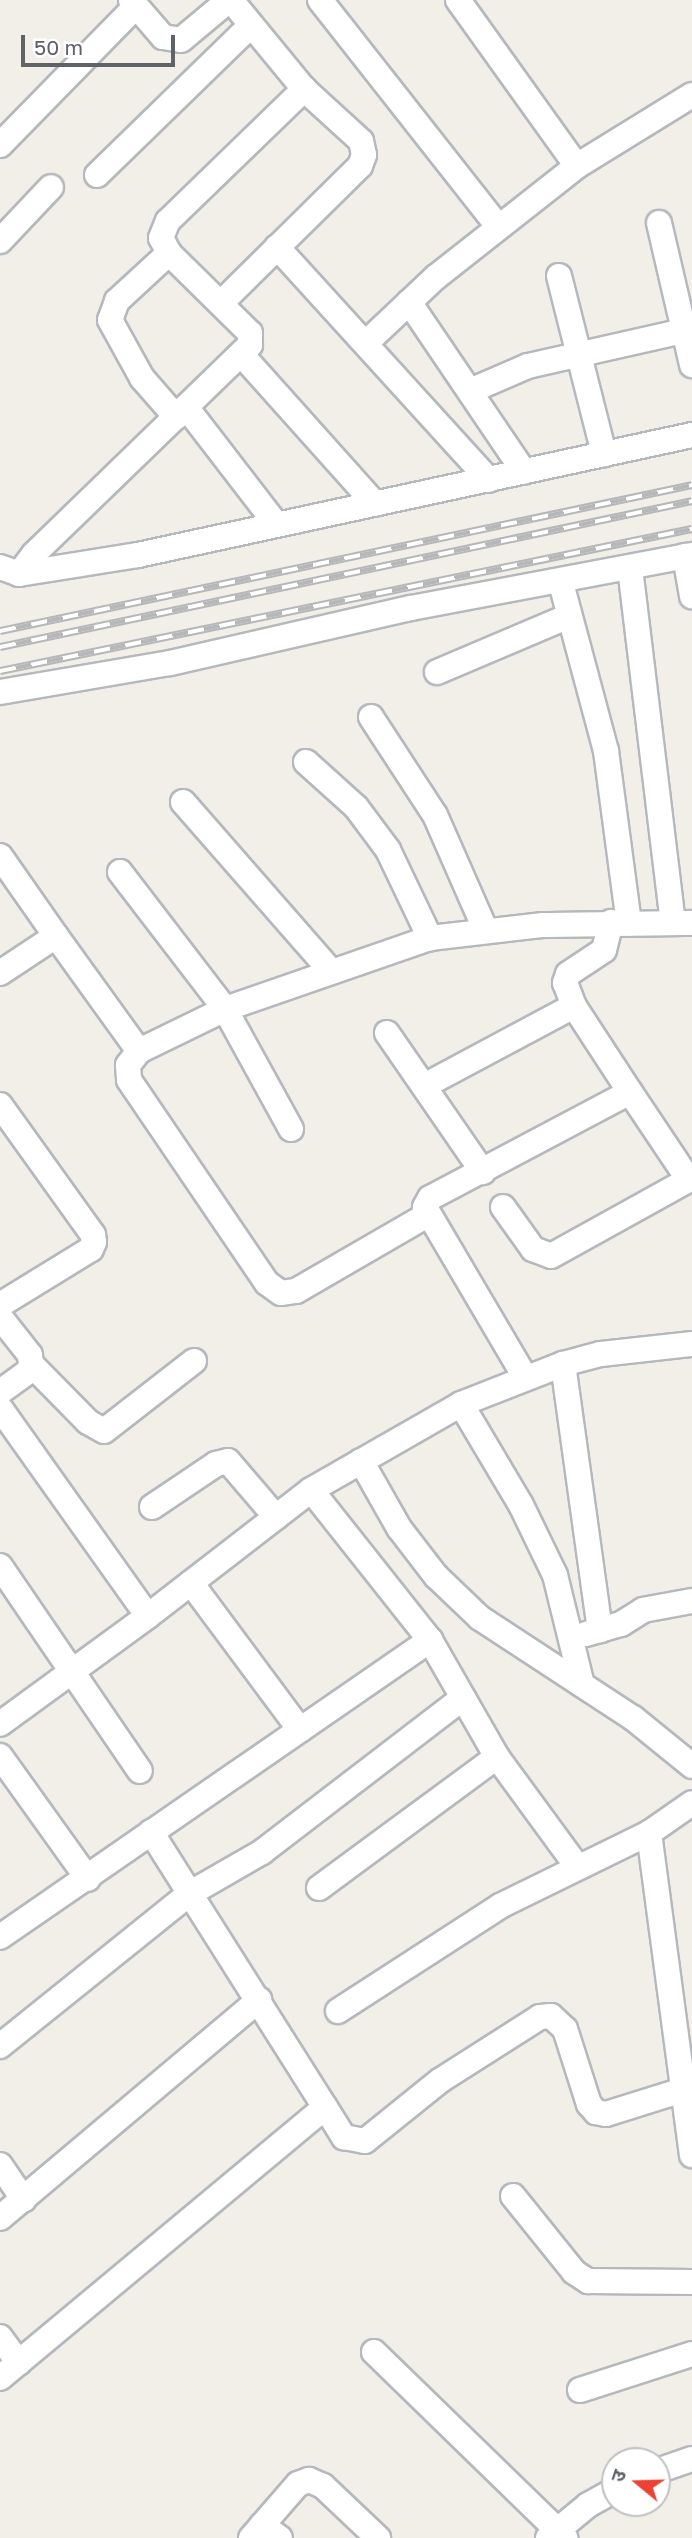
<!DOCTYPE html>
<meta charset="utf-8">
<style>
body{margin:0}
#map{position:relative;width:692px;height:2538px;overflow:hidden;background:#f1efe8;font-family:"Golos Text","Noto Sans Devanagari",sans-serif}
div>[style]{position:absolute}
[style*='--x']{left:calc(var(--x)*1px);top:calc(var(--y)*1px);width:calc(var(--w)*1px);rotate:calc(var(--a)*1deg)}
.roads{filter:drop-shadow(2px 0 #b5b8bc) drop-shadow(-2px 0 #b5b8bc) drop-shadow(0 2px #b5b8bc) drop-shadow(0 -2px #b5b8bc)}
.minor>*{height:24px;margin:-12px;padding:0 12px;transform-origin:12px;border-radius:12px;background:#fff}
.rail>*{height:8px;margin-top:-4px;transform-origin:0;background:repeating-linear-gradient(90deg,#fff 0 16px,#b6b7b8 0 32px);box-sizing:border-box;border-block:2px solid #b6b7b8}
span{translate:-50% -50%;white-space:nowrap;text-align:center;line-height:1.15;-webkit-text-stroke:5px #fff;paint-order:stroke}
.north{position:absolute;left:601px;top:2447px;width:70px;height:70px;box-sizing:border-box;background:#fff;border:2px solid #bfc1c3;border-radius:50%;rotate:289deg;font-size:19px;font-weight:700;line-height:28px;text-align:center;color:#5f6368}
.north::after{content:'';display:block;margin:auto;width:24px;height:32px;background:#ea4335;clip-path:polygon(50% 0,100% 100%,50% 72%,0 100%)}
.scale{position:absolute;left:21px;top:35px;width:154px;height:32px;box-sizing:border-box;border:4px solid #5f6368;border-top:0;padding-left:9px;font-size:21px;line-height:24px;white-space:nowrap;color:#5f6368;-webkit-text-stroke:5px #fff;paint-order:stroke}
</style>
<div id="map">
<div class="roads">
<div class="minor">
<i style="--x:131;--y:0;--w:49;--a:49.1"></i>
<i style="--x:163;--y:37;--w:18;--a:9"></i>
<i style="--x:181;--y:40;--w:62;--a:-39.8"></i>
<i style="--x:320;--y:0;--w:288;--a:51.8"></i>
<i style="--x:458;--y:0;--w:204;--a:54.4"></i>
<i style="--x:0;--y:145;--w:194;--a:-45.6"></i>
<i style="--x:97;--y:175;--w:212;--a:-44.2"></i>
<i style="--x:659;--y:223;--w:146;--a:76.9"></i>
<i style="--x:0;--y:241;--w:74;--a:-46.6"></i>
<i style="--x:277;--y:247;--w:315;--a:47.7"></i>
<i style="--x:169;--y:253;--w:71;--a:137.3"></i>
<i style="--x:117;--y:301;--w:20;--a:110"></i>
<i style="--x:110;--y:320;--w:66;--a:61.1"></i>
<i style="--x:142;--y:378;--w:52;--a:48.9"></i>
<i style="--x:559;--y:276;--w:184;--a:75.8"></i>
<i style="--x:409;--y:302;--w:205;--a:55.9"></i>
<i style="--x:221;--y:303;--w:195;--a:-44.6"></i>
<i style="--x:360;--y:166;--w:12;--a:-70"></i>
<i style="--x:364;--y:155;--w:14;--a:-102"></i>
<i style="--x:361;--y:141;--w:77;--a:-137.6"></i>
<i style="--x:367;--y:342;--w:95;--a:-43.3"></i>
<i style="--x:436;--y:277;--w:179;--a:-38.2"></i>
<i style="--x:577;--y:166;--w:135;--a:-31.7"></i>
<i style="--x:241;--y:354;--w:201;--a:48.2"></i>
<i style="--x:470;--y:391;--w:63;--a:-23.3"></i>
<i style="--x:528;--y:366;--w:168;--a:-12.7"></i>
<i style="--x:186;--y:407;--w:148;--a:52.4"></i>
<i style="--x:685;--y:556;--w:41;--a:80.1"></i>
<i style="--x:0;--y:567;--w:20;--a:20"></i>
<i style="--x:19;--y:574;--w:121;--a:-9.1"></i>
<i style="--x:138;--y:555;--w:567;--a:-12.22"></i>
<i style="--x:630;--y:568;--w:357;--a:83.1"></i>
<i style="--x:19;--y:574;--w:25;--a:-53"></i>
<i style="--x:34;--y:554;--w:301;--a:-44.1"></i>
<i style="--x:250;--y:345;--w:12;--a:-90"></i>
<i style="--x:250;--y:333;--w:114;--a:-135.4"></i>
<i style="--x:169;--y:253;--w:17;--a:-118"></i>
<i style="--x:161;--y:238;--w:18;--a:-68"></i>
<i style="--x:168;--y:221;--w:190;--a:-44.1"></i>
<i style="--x:304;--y:89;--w:115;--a:-129.4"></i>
<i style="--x:561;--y:583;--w:174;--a:75"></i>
<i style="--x:606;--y:751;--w:174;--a:82.4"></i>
<i style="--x:437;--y:672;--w:143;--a:-23"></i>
<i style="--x:0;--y:692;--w:172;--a:-9.7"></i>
<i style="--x:170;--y:663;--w:247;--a:-12.9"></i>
<i style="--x:411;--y:608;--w:286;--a:-10.7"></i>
<i style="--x:371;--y:717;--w:117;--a:56.9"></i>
<i style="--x:435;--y:815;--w:124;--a:66.3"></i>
<i style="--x:306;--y:762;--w:67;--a:42"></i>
<i style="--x:356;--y:807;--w:54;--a:53.3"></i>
<i style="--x:388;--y:850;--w:98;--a:64.5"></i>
<i style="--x:183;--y:802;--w:225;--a:48.8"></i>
<i style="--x:0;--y:856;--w:98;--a:55"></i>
<i style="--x:120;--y:872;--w:173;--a:52.5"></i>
<i style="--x:225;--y:1009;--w:137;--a:61.2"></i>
<i style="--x:0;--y:973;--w:67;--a:-33.5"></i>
<i style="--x:56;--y:936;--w:142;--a:54.2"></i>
<i style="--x:139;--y:1051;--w:96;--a:-26"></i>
<i style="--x:225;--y:1009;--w:217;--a:-19.1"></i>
<i style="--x:430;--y:938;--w:114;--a:-6.6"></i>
<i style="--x:543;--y:925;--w:149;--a:-0.8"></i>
<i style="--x:387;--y:1033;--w:169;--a:55.4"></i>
<i style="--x:139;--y:1051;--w:18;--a:128"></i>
<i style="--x:128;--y:1065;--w:15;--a:86"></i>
<i style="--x:129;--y:1080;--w:245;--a:55.8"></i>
<i style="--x:267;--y:1283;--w:17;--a:36"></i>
<i style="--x:281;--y:1293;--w:15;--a:-8"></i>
<i style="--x:296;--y:1291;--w:151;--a:-30.1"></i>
<i style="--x:424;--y:1086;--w:170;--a:-28.1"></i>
<i style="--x:630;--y:1092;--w:106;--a:56.2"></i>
<i style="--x:0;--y:1105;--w:160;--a:54.4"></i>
<i style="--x:93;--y:1235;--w:7;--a:82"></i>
<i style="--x:94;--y:1242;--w:8;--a:113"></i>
<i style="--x:91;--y:1249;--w:107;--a:148.4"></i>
<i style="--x:503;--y:1207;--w:52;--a:54.5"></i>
<i style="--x:533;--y:1249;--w:19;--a:21"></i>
<i style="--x:551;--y:1256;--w:161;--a:-29"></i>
<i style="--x:0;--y:1317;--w:48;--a:51.7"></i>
<i style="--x:30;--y:1355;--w:9;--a:84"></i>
<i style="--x:31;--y:1364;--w:7;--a:106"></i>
<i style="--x:29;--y:1371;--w:36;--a:144"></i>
<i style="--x:31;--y:1364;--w:81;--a:45.5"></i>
<i style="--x:88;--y:1422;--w:18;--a:29"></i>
<i style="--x:104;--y:1431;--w:114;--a:-37.9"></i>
<i style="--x:563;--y:1364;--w:39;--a:-15"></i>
<i style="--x:601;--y:1354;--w:92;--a:-6.3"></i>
<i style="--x:525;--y:1377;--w:197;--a:-120.5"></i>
<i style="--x:425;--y:1207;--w:10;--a:-61"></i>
<i style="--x:430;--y:1198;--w:226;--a:-27.9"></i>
<i style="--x:630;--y:1092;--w:103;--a:-123.1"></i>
<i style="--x:574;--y:1006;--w:25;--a:-111"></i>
<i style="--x:565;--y:983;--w:9;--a:-72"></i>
<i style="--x:568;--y:974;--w:43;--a:-33.7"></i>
<i style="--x:604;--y:950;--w:29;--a:-76"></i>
<i style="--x:461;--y:1404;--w:117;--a:59.3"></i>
<i style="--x:521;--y:1505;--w:78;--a:64.1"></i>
<i style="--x:555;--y:1575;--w:113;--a:76.2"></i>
<i style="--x:0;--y:1408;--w:255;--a:54.6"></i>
<i style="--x:148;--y:1616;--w:183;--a:143.9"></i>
<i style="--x:361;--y:1461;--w:77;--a:60.4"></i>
<i style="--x:399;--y:1528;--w:61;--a:52.4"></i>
<i style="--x:436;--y:1576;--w:61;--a:43.7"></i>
<i style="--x:480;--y:1618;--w:183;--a:33.2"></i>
<i style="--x:633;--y:1718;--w:76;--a:39.1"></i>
<i style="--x:152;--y:1507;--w:77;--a:-33.9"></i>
<i style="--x:216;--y:1464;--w:12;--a:-14"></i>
<i style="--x:228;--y:1461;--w:74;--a:49.4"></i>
<i style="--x:0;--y:1566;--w:248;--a:55.7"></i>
<i style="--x:191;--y:1583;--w:183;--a:53.4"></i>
<i style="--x:148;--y:1616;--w:206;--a:-37.7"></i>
<i style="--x:311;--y:1490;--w:173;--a:-29.8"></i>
<i style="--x:461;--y:1404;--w:110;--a:-21.4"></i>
<i style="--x:563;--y:1364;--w:269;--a:82.1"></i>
<i style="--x:586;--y:1634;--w:36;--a:-16"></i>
<i style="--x:621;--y:1624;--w:26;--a:-32"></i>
<i style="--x:643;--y:1610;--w:50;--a:-10.4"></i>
<i style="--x:430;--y:1640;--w:135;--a:60.2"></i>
<i style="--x:497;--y:1757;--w:134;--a:53.8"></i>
<i style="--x:0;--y:1756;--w:151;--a:54.4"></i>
<i style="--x:151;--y:1832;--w:325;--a:57.7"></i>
<i style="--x:649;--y:1833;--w:325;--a:82.4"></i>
<i style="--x:319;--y:1888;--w:221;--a:-36.4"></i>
<i style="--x:0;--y:1937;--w:523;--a:-34.63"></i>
<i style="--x:430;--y:1640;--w:191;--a:-128.4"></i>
<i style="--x:338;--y:2011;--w:193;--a:-32.9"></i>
<i style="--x:500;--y:1906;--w:166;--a:-26.1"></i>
<i style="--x:649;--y:1833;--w:52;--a:-34.9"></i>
<i style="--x:0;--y:2046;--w:243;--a:-38.8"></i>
<i style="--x:189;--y:1894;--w:84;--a:-29.9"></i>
<i style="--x:262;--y:1852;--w:253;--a:-37.5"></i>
<i style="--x:0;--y:2165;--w:42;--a:55.6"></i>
<i style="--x:513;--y:2196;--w:97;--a:51.2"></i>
<i style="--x:574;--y:2272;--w:17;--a:33"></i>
<i style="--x:588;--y:2281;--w:104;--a:0.6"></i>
<i style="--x:0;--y:2218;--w:339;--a:-40.1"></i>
<i style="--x:0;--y:2337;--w:32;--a:54"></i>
<i style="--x:374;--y:2352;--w:267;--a:44.2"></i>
<i style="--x:0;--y:2378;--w:423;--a:-39.8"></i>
<i style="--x:325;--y:2107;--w:36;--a:58"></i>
<i style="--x:344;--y:2137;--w:21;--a:11"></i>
<i style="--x:365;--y:2141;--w:97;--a:-38.8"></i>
<i style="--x:441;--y:2080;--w:117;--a:-32.5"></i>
<i style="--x:540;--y:2017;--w:11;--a:-5"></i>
<i style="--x:551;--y:2016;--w:19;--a:43"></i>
<i style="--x:565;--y:2029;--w:79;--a:72.3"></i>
<i style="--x:589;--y:2104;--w:11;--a:49"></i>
<i style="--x:596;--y:2112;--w:10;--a:11"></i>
<i style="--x:606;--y:2114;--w:90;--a:-17.4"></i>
<i style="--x:580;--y:2390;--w:118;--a:-17.8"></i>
<i style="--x:657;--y:2471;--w:37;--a:-19"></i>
<i style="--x:262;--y:2525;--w:22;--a:36"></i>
<i style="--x:251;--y:2538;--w:72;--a:-49"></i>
<i style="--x:298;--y:2484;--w:12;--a:-20"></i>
<i style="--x:309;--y:2480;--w:15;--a:23"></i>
<i style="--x:323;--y:2486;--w:76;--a:43.4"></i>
<i style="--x:548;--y:2538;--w:52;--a:-39.5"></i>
<i style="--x:588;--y:2505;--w:31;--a:-29"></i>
</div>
</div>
<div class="rail">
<i style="--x:0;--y:631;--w:707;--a:-11.91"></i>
<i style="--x:0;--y:647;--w:707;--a:-11.91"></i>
<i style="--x:0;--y:671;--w:706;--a:-11.6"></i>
</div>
<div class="north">उ</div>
<div class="scale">50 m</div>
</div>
